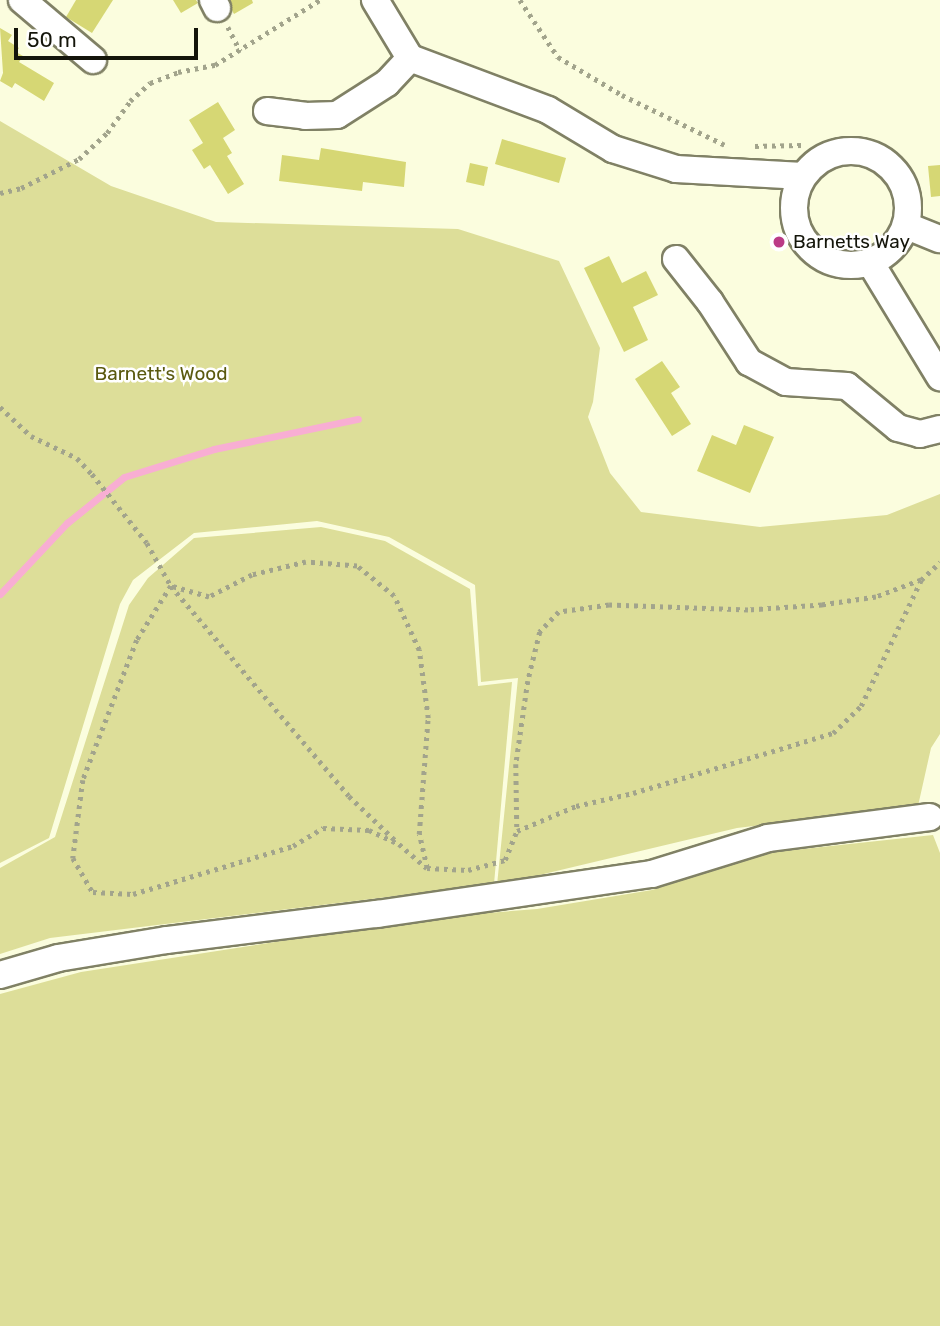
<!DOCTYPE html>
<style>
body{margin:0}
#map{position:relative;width:940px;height:1326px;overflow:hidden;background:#fbfdde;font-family:Rubik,sans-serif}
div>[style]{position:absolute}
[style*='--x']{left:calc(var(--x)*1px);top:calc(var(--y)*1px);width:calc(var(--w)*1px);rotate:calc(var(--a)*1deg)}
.green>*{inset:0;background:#ddde99}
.stream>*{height:7px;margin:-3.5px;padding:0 3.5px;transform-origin:3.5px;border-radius:3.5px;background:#f8aed3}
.building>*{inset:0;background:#d6d774}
.path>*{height:4.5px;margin-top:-2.25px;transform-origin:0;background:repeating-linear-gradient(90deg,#a2a48c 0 3.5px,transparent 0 8.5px)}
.roads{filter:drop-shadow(2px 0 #808165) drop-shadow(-2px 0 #808165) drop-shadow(0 2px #808165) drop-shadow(0 -2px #808165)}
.minor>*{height:26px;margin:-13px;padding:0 13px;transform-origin:13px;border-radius:13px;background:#fff}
.minor>.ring{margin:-13px;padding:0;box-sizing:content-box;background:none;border:26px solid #fff;border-radius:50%}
.dots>*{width:19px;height:19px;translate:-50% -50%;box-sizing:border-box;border:4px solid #fff;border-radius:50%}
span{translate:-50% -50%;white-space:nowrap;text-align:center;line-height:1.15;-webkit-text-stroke:5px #fff;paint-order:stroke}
.poi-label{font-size:19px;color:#14150a}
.left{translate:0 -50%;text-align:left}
.park-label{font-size:19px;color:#5a590f}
.scale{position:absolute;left:14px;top:28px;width:184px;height:32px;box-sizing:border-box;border:4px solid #14150a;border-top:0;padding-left:9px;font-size:21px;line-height:24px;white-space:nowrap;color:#14150a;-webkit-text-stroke:5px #fff;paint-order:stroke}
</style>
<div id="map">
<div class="green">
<i style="clip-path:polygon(0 121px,111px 186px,216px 222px,458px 229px,559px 261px,600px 348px,593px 402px,588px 417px,610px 473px,641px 512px,760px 527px,887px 515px,940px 494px,940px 734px,931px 748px,918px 806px,737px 828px,497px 885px,518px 678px,481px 682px,475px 585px,389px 537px,317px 521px,194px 533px,133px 580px,120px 604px,49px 838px,0 863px)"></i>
<i style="clip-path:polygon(321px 527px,385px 541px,470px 589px,478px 686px,512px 682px,494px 884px,50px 938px,0 954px,0 868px,55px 837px,129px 605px,148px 578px,194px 538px)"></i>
<i style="clip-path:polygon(933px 835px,940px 853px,940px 1326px,0 1326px,0 994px,81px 972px,437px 917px,537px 909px,652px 890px,766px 853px)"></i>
</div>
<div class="stream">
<i style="--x:0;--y:594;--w:98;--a:-46.7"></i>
<i style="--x:67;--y:523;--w:73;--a:-38.9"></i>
<i style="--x:124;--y:477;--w:94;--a:-17.3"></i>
<i style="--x:214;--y:449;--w:147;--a:-11.8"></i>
</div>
<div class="building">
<i style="clip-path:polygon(76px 0,113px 0,92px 33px,66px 17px)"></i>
<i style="clip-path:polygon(173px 0,196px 0,198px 3px,181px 13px)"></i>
<i style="clip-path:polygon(226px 0,252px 0,253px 3px,234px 14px)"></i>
<i style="clip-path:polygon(0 28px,12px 35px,8px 41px,19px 48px,16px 52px,23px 56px,19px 62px,54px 83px,44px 101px,15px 83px,12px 88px,0 81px,3px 73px)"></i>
<i style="clip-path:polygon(218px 102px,235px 130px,223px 138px,232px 153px,227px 156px,244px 184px,228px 194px,210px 165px,204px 169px,192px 150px,203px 143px,189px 120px)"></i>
<i style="clip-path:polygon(502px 139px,566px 158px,559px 183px,495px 164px)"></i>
<i style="clip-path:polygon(321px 148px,406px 162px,404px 187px,363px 182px,362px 191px,279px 181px,282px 155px,319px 160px)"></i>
<i style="clip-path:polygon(470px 163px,488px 167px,484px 186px,466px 182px)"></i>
<i style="clip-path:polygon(940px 165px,940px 196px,931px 197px,928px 166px)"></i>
<i style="clip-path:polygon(609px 256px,622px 283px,646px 271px,658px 295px,633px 307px,648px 340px,624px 352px,584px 268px)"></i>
<i style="clip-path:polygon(662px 361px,680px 387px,671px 393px,691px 424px,672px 436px,635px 379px)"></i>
<i style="clip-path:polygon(744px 425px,774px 437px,750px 493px,697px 471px,712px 435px,736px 445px)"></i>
</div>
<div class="path">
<i style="--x:520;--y:0;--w:69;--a:56.3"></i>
<i style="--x:558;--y:57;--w:74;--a:30.7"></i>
<i style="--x:622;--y:95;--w:114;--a:25.9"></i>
<i style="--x:228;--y:27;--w:27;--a:63"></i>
<i style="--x:755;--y:146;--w:48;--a:-1.2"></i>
<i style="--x:0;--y:193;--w:22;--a:-13"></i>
<i style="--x:21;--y:188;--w:65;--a:-26.6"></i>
<i style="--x:79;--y:159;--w:38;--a:-43"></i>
<i style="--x:107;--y:133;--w:39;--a:-54"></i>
<i style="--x:130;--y:101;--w:27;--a:-42"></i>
<i style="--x:150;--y:83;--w:30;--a:-21"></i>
<i style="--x:178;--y:72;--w:38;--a:-11"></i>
<i style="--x:215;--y:65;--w:123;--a:-31.8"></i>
<i style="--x:0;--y:407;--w:42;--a:43.1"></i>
<i style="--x:31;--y:436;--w:51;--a:25.6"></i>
<i style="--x:77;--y:458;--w:22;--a:47"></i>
<i style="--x:92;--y:474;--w:88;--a:51.4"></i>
<i style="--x:147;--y:543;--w:49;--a:60.8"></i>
<i style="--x:171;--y:586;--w:275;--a:49.7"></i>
<i style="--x:349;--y:796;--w:65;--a:43.8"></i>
<i style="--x:921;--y:580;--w:48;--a:159.3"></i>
<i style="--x:876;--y:597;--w:55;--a:171.6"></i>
<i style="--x:822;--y:605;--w:74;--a:176.1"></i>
<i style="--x:748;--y:610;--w:139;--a:-177.9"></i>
<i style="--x:609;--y:605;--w:50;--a:172"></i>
<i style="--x:559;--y:612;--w:28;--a:134"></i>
<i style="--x:540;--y:632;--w:50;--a:103.8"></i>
<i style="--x:528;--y:681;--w:84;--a:98.2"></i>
<i style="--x:516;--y:764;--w:67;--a:89.1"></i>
<i style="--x:517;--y:831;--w:64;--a:-23"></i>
<i style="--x:576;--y:806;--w:58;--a:-12.8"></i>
<i style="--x:633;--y:793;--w:209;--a:-16.7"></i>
<i style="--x:833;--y:733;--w:39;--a:-44"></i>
<i style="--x:861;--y:706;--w:140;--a:-64.5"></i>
<i style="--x:921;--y:580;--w:26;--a:-43"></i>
<i style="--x:427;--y:868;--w:35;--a:-103"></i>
<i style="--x:419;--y:834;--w:116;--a:-85.6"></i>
<i style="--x:428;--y:718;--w:69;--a:-97.5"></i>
<i style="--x:419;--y:650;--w:60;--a:-114.8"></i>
<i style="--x:394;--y:596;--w:48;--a:-141"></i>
<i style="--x:357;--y:566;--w:51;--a:-175.5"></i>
<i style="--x:306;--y:562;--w:56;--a:166.5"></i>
<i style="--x:252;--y:575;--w:48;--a:152.9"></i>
<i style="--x:209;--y:597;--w:40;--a:-164"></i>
<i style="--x:171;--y:586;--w:64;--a:122.2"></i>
<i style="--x:137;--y:640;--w:150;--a:111.1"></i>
<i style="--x:83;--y:780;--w:79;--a:97.3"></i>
<i style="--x:73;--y:858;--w:39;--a:60"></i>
<i style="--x:93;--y:892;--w:40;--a:2.9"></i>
<i style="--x:133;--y:894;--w:167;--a:-16.7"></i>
<i style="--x:293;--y:846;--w:35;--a:-31"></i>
<i style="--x:323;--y:828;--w:46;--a:2.5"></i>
<i style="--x:369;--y:830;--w:33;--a:25"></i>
<i style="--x:399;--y:844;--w:37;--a:41"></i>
<i style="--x:427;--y:868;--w:41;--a:2.8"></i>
<i style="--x:468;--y:870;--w:38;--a:-15"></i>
<i style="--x:505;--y:860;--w:31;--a:-68"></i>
</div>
<div class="roads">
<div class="minor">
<i style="--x:22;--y:0;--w:93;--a:40.2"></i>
<i style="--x:213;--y:0;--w:9;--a:63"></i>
<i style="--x:375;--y:0;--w:68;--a:58.9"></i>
<i style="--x:410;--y:58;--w:147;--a:20.6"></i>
<i style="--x:548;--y:110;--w:76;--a:31"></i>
<i style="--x:613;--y:149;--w:66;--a:17.6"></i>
<i style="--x:676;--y:169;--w:127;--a:3.2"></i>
<i style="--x:267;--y:111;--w:38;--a:7"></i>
<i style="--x:305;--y:116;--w:32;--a:-2"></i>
<i style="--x:337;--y:115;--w:59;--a:-32.6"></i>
<i style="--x:387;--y:83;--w:34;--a:-47"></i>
<i class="ring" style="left:794px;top:151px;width:88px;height:88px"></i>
<i style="--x:907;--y:226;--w:35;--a:22"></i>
<i style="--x:676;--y:259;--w:55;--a:51.7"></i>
<i style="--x:710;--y:302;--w:72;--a:57"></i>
<i style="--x:749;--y:362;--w:42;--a:28.4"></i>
<i style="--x:786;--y:382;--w:61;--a:3.8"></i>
<i style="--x:847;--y:386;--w:66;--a:39.5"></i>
<i style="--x:898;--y:428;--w:23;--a:15"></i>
<i style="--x:920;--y:434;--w:21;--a:-14"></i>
<i style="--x:870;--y:262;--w:135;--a:58.7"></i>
<i style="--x:0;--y:975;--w:60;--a:-16.3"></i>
<i style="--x:58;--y:958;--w:110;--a:-9.4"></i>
<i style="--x:167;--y:940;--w:212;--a:-7.1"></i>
<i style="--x:377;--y:914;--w:278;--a:-8.3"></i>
<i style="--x:652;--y:874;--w:121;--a:-17.2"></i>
<i style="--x:768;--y:838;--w:163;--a:-7.4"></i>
</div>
</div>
<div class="dots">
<i style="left:779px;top:242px;background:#bb3b86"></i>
</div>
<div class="poi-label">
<span class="left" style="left:793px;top:242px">Barnetts Way</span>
</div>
<div class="park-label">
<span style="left:161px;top:374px">Barnett's Wood</span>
</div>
<div class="scale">50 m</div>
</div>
